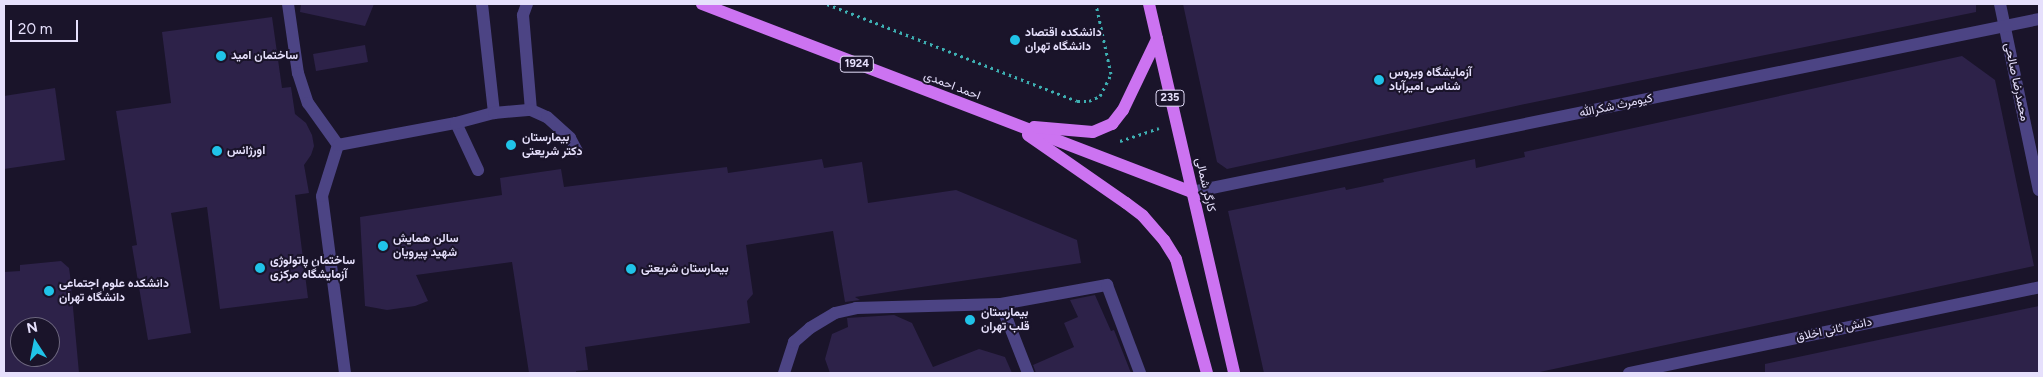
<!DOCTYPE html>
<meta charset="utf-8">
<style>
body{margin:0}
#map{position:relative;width:2043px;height:377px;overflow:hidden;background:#1a142a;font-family:Figtree,Vazirmatn,sans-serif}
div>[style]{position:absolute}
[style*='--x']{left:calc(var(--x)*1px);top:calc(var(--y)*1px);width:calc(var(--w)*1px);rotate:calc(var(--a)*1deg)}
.building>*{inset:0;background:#2d2249}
.path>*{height:3px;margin-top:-1.5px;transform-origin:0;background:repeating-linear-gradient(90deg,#3eafb2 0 2.5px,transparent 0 6.5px)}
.minor>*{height:12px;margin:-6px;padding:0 6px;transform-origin:6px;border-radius:6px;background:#4c4484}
.major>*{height:12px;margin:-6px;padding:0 6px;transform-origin:6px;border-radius:6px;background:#cc73f1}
.dots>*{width:14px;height:14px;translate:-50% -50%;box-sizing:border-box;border:2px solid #1a142a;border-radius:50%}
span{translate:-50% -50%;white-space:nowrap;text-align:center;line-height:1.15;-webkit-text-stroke:4px #1a142a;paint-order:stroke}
.shield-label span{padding:1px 4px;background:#1a142a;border:1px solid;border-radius:4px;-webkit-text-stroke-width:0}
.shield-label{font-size:11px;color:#e6e0fc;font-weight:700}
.poi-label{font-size:12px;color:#e6e0fc;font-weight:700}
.left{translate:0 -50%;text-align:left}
.street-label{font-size:12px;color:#e6e0fc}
.frame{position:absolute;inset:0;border:5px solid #e6e0fc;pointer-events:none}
.north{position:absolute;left:10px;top:317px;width:50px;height:50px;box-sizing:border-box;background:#1a142a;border:1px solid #6c667e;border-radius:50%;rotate:349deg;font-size:14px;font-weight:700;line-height:20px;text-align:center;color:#e6e0fc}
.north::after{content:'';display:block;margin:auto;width:18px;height:22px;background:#20c3e8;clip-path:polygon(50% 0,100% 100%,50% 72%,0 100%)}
.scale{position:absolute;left:10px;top:20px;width:68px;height:22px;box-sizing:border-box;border:2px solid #e6e0fc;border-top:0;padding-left:6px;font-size:15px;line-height:18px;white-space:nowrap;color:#e6e0fc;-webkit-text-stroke:4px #1a142a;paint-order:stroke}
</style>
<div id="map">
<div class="building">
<i style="clip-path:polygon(301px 4px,374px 4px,365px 26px,300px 12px)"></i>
<i style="clip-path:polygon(1183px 4px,1976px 4px,1976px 12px,1530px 103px,1227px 169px,1217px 162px)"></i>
<i style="clip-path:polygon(272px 17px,282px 88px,291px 87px,295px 114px,306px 123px,312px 135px,314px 146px,311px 155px,304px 165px,309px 193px,295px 195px,308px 298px,220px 309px,207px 207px,171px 213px,191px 333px,148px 340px,132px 246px,137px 245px,116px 111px,171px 103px,162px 32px)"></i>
<i style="clip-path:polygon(365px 45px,368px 62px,316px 71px,313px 54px)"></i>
<i style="clip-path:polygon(1962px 56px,1995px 80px,2034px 266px,1535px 373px,1264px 373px,1228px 211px,1345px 187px,1346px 190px,1384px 182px,1383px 179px,1475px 159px,1476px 168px,1525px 157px,1524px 152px)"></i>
<i style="clip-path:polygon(55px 88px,65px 160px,4px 169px,4px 96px)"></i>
<i style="clip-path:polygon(822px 159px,824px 168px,862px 162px,868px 203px,956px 190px,1077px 240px,1081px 263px,855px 297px,860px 300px,845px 302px,833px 231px,746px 245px,753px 294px,747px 301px,750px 323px,585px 347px,588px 370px,576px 371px,576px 373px,529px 373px,512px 262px,416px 275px,428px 301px,415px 306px,387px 310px,365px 306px,360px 217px,502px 195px,500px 178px,561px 169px,564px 187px,727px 167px,728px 173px)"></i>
<i style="clip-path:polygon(evenodd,61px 261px,69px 268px,70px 275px,79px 373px,4px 373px,4px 272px,20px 271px,20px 265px,61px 261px,20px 327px,50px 327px,50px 357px,20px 357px,20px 327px)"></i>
<i style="clip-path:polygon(1095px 295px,1111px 331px,1114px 330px,1131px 373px,1036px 373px,1033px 365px,1074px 347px,1064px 323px,1078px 317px,1070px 300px)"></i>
<i style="clip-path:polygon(2039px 306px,2039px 373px,1765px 373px,1765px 364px)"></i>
<i style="clip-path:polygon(894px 315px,912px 323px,933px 367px,979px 349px,1005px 357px,1012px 373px,830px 373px,825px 359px,832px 334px,848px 327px,847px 318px)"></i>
</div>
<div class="path">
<i style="--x:827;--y:4;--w:268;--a:21.2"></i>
<i style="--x:1077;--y:101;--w:12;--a:0"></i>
<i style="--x:1089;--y:101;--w:12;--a:-24"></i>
<i style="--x:1100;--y:96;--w:25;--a:-63"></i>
<i style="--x:1111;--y:74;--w:72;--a:-102.1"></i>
<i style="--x:1120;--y:141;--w:41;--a:-18.4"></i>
</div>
<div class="minor">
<i style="--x:288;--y:4;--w:70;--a:81.8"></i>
<i style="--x:298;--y:73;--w:32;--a:72"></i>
<i style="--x:308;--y:103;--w:52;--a:54.5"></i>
<i style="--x:482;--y:4;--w:110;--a:83.7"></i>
<i style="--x:527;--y:4;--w:12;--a:110"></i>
<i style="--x:523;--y:15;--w:95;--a:85.2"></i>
<i style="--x:2000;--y:4;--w:190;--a:78.2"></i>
<i style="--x:456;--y:123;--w:52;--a:64.9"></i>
<i style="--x:1192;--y:192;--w:864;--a:-11.54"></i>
<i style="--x:1001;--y:304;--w:74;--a:68.6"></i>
<i style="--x:345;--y:373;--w:178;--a:-97.4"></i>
<i style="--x:322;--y:196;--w:53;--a:-72.6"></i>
<i style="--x:338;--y:145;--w:120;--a:-10.6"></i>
<i style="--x:456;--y:123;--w:39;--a:-15"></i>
<i style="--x:494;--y:113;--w:37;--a:-5"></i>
<i style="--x:531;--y:110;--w:17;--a:24"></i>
<i style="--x:547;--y:117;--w:31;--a:42"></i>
<i style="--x:570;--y:138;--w:15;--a:62"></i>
<i style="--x:784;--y:373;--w:33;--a:-72"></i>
<i style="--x:794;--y:342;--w:21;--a:-41"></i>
<i style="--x:810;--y:328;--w:29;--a:-31"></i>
<i style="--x:835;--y:313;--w:22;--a:-13"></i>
<i style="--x:856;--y:308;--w:145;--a:-1.6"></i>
<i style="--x:1001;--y:304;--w:108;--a:-10.2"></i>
<i style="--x:1107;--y:285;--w:94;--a:69.4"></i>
<i style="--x:1629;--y:373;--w:419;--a:-11.8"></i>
</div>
<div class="major">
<i style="--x:702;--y:4;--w:525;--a:20.99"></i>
<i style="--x:1149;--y:4;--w:379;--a:77"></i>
<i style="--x:1034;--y:127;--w:59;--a:4.8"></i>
<i style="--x:1093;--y:132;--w:21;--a:-23"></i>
<i style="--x:1112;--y:124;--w:18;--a:-52"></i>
<i style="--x:1123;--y:110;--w:79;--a:-64.4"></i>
<i style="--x:1028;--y:135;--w:119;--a:34.8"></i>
<i style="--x:1126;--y:203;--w:21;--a:37"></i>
<i style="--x:1143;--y:216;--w:32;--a:49"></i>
<i style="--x:1164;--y:240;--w:22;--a:58"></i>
<i style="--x:1176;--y:259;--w:118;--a:74.8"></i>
</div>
<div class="dots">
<i style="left:1015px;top:40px;background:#20c3e8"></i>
<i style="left:221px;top:56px;background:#20c3e8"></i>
<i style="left:1379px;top:80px;background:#20c3e8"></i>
<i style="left:511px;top:145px;background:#20c3e8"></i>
<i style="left:217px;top:151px;background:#20c3e8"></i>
<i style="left:383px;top:246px;background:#20c3e8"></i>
<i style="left:260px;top:268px;background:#20c3e8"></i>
<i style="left:631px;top:269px;background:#20c3e8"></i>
<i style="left:49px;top:291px;background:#20c3e8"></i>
<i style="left:970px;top:320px;background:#20c3e8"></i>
</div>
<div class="shield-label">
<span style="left:857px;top:64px">1924</span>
<span style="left:1170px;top:98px">235</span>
</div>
<div class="poi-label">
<span class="left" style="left:1025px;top:40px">دانشکده اقتصاد<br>دانشگاه تهران</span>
<span class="left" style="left:231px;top:56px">ساختمان امید</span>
<span class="left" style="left:1389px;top:80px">آزمایشگاه ویروس<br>شناسی امیرآباد</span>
<span class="left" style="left:522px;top:145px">بیمارستان<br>دکتر شریعتی</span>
<span class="left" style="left:227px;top:151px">اورژانس</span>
<span class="left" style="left:393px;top:246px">سالن همایش<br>شهید پیرویان</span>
<span class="left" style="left:270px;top:268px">ساختمان پاتولوژی<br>آزمایشگاه مرکزی</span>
<span class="left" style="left:641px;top:269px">بیمارستان شریعتی</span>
<span class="left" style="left:59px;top:291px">دانشکده علوم اجتماعی<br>دانشگاه تهران</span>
<span class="left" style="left:981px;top:320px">بیمارستان<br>قلب تهران</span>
</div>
<div class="street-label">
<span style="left:2016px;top:82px;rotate:78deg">محمدرضا صالحی</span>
<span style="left:952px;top:86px;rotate:21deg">احمد احمدی</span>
<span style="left:1616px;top:106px;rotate:-12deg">کیومرث شکرالله</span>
<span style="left:1205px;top:185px;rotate:77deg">کارگر شمالی</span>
<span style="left:1834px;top:330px;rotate:-12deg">دانش ثانی اخلاق</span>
</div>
<div class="frame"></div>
<div class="north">N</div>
<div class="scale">20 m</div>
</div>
